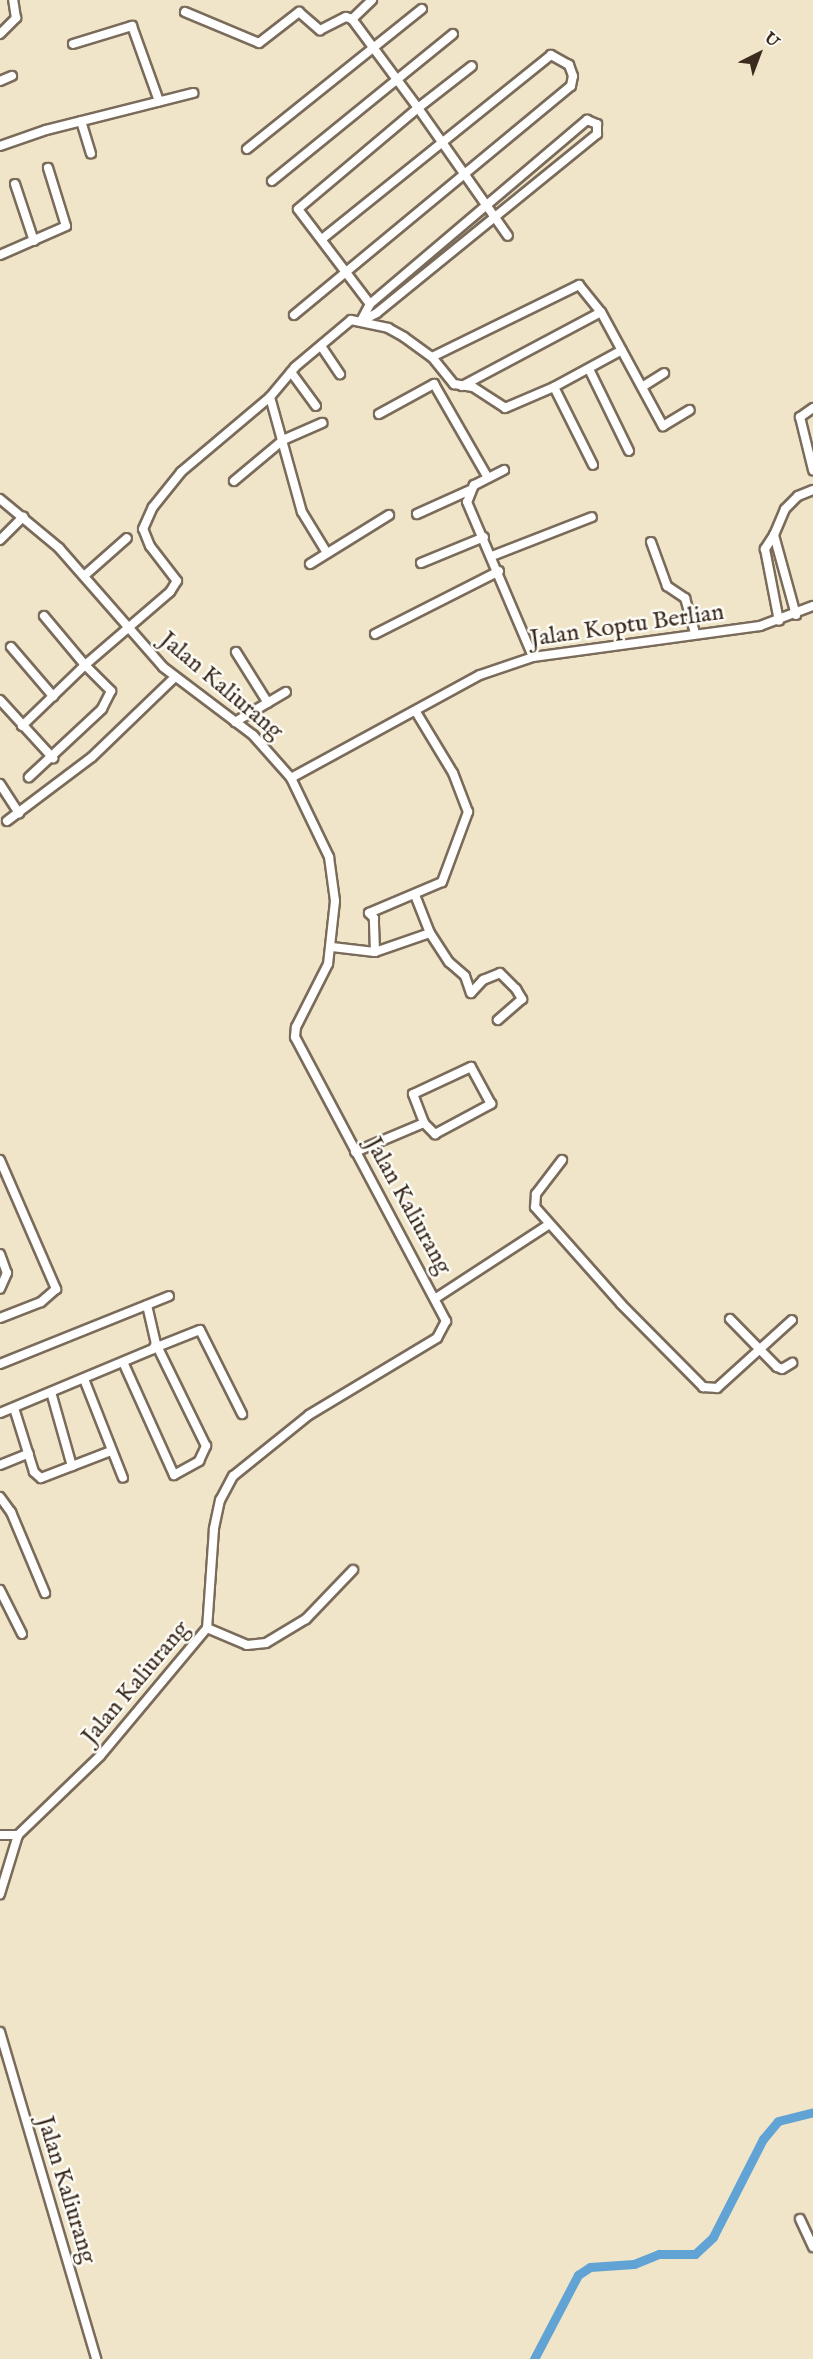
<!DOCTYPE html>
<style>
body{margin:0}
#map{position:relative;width:813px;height:2359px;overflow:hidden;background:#f0e5c9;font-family:"IM FELL English",serif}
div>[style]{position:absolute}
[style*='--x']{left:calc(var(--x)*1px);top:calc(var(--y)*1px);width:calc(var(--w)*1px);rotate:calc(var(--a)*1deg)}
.canal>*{height:9px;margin:-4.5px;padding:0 4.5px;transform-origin:4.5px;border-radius:4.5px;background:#60a3d4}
.roads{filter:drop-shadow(2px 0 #7a6b5a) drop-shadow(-2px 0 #7a6b5a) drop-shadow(0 2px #7a6b5a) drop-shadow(0 -2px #7a6b5a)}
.street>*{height:8px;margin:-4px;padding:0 4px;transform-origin:4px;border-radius:4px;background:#fff}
span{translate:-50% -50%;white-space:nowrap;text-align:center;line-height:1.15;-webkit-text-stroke:5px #fdfcf7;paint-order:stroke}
.street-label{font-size:24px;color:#3b2a1e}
.north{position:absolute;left:729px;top:24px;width:60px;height:60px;-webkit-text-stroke:4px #fdfcf7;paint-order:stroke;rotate:42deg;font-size:16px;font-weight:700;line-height:24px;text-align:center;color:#3b2a1e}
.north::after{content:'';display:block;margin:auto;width:21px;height:27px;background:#3b2a1e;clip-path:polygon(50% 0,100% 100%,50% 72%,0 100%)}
</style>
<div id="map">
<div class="canal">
<i style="--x:534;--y:2359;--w:95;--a:-62.4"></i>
<i style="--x:578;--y:2275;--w:14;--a:-34"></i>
<i style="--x:590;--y:2267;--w:44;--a:-3.9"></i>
<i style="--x:634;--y:2264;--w:27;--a:-22"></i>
<i style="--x:659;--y:2254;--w:36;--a:0"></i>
<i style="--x:695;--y:2254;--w:25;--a:-43"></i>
<i style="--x:713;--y:2237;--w:110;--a:-63"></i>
<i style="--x:763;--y:2139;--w:23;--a:-50"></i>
<i style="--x:778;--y:2121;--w:36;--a:-14"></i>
</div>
<div class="roads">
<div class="street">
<i style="--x:372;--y:0;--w:28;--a:136"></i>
<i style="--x:352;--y:19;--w:111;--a:53.4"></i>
<i style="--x:418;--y:108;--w:68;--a:-37.9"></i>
<i style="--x:185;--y:12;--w:80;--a:22.7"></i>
<i style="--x:259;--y:43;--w:51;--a:-37.8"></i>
<i style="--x:299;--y:12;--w:28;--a:41"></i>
<i style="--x:320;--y:30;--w:29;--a:-27"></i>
<i style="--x:346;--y:17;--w:6;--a:18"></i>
<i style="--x:0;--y:34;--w:23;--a:-45"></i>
<i style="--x:16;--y:18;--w:18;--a:-99"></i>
<i style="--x:73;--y:44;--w:62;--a:-17"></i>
<i style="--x:132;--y:26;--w:80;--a:70.2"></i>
<i style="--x:0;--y:81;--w:13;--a:-23"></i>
<i style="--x:587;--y:120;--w:11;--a:22"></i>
<i style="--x:597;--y:124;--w:10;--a:90"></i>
<i style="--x:597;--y:134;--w:284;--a:140.9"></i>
<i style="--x:377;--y:313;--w:18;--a:153"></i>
<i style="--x:361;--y:321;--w:19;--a:-62"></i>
<i style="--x:370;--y:304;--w:285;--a:-40.3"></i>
<i style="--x:81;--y:121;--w:34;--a:73"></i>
<i style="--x:0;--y:146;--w:49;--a:-19.2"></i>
<i style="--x:46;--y:130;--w:152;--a:-14.1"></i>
<i style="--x:247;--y:149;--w:224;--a:-38.7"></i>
<i style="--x:272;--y:181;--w:233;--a:-39.1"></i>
<i style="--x:15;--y:184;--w:60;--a:71.6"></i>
<i style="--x:0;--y:255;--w:72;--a:-23.7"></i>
<i style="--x:66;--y:226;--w:61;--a:-107.2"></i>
<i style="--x:370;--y:304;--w:119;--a:-127.2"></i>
<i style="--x:298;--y:209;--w:157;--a:-40.1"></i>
<i style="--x:418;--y:108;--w:156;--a:54.9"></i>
<i style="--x:294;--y:315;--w:359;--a:-39.6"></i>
<i style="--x:571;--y:86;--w:10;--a:-79"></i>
<i style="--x:573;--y:76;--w:12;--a:-110"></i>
<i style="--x:569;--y:65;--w:21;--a:-151"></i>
<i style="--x:551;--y:55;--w:294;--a:141.2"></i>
<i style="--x:321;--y:346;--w:34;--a:56"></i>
<i style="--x:432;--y:357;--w:164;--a:-26.1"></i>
<i style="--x:579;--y:285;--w:35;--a:51"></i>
<i style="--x:601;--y:312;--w:130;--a:61.5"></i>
<i style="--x:663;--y:426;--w:31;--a:-31"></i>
<i style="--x:589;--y:369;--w:91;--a:64"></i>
<i style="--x:291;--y:372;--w:42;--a:53.7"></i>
<i style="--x:462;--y:386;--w:157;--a:-28"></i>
<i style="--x:554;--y:387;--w:87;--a:63.4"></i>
<i style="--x:642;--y:387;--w:26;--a:-32"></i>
<i style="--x:270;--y:397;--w:119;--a:74.5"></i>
<i style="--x:302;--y:512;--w:48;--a:58.6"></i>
<i style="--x:813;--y:408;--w:16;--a:145"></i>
<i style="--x:800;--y:417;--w:55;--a:76.2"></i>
<i style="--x:379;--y:414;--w:63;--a:-28.6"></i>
<i style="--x:434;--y:384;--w:108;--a:60.1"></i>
<i style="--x:504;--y:470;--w:34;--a:153"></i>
<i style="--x:474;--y:485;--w:18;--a:112"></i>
<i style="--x:467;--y:502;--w:168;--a:66.9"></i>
<i style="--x:234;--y:481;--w:64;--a:-39.9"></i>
<i style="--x:283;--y:440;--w:43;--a:-23.6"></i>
<i style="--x:0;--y:499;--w:77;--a:39.7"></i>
<i style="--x:59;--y:548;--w:158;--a:48.8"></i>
<i style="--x:163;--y:667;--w:113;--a:37.1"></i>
<i style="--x:253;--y:735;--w:57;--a:48.5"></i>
<i style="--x:291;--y:778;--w:88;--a:64.3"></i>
<i style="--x:329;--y:857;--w:44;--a:82.2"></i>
<i style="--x:335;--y:901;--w:63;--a:96.3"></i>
<i style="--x:328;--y:964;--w:71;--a:116.9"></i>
<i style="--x:296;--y:1027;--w:10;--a:96"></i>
<i style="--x:295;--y:1037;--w:322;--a:62"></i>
<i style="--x:446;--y:1321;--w:19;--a:118"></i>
<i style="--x:437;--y:1338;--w:149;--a:149"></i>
<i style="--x:309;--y:1415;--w:97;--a:141.2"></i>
<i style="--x:233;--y:1476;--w:27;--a:118"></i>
<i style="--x:220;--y:1500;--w:30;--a:102"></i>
<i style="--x:214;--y:1529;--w:99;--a:94"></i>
<i style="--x:207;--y:1628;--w:167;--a:129.9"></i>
<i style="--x:100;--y:1756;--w:114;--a:136.1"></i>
<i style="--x:18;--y:1835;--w:62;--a:107"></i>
<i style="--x:417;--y:514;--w:58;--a:-24.4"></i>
<i style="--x:774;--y:535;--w:17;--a:123"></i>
<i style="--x:765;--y:549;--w:73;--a:79"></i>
<i style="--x:0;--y:540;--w:33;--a:-45"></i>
<i style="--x:651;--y:542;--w:47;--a:70"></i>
<i style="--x:667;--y:586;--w:22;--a:34"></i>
<i style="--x:685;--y:598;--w:37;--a:74"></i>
<i style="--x:492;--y:556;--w:107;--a:-21.3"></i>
<i style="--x:421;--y:563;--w:68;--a:-22.4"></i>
<i style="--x:310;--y:564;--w:93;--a:-31.8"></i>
<i style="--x:84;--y:576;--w:57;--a:-41.5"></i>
<i style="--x:796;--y:615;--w:83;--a:-105.4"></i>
<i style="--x:774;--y:535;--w:28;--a:-67"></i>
<i style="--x:785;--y:509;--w:18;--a:-45"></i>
<i style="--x:798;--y:496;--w:16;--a:-22"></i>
<i style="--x:44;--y:616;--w:64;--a:50.1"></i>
<i style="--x:85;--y:665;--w:112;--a:-40.7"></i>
<i style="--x:170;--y:592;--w:13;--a:-58"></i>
<i style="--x:177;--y:581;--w:44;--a:-127.6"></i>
<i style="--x:150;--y:546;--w:18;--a:-112"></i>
<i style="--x:143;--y:529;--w:24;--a:-66"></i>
<i style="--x:153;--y:507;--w:45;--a:-51.3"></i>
<i style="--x:181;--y:472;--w:116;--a:-40.1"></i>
<i style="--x:270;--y:397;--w:39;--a:-50"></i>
<i style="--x:295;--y:367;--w:73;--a:-40"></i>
<i style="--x:351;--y:320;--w:38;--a:12"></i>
<i style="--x:388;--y:328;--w:18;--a:29"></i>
<i style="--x:404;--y:337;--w:34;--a:36"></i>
<i style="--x:432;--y:357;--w:35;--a:51"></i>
<i style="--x:454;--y:384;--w:19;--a:9"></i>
<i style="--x:473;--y:387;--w:38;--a:33"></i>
<i style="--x:505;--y:408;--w:53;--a:-23.2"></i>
<i style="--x:554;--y:387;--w:77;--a:-28.6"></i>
<i style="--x:375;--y:634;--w:139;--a:-26.9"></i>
<i style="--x:11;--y:647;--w:65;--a:49.4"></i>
<i style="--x:236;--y:652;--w:60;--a:57.9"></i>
<i style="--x:0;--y:700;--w:79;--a:47.6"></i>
<i style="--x:235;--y:722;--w:59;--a:-30.5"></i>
<i style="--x:22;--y:726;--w:88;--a:-44.1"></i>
<i style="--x:85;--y:665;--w:37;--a:45"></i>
<i style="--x:111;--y:691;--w:20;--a:117"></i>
<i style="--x:102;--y:709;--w:100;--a:137"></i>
<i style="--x:291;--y:778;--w:215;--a:-28.6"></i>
<i style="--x:480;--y:675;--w:56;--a:-18.8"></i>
<i style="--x:533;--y:657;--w:229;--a:-7.8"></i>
<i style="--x:760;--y:626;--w:57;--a:-20.7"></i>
<i style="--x:0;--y:784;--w:35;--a:57"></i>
<i style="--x:7;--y:821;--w:106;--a:-37"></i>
<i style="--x:92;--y:757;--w:114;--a:-43.9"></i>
<i style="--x:415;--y:895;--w:41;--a:68.5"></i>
<i style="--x:430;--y:933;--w:35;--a:57"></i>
<i style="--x:449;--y:962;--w:21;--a:41"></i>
<i style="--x:465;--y:976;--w:18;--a:71"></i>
<i style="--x:471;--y:993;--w:18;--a:-47"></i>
<i style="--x:483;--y:980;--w:18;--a:-22"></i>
<i style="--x:500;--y:973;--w:23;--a:45"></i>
<i style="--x:516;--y:989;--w:12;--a:59"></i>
<i style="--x:522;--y:999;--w:32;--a:139"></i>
<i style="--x:332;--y:947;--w:43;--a:6.6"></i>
<i style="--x:375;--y:952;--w:58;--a:-19.1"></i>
<i style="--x:375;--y:952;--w:34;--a:-92"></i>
<i style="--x:374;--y:918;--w:7;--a:-135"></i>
<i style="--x:369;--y:913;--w:79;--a:-23"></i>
<i style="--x:442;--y:882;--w:75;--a:-69.6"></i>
<i style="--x:468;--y:812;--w:42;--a:-111"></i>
<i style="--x:453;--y:773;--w:71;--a:-121.2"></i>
<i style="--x:355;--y:1152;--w:75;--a:-22.8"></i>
<i style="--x:424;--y:1123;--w:16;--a:45"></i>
<i style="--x:435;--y:1134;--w:64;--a:-28.2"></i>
<i style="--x:491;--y:1104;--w:42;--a:-118.4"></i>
<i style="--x:471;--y:1067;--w:64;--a:155"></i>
<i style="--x:413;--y:1094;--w:31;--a:69"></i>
<i style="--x:0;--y:1160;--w:141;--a:66.5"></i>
<i style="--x:56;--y:1289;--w:20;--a:139"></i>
<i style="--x:41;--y:1302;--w:44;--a:158.7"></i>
<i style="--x:562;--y:1160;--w:43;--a:127.4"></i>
<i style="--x:536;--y:1194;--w:13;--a:94"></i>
<i style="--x:535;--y:1207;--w:130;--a:48.4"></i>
<i style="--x:621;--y:1304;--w:117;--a:45.3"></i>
<i style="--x:703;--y:1387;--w:14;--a:4"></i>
<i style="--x:717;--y:1388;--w:101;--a:-42.2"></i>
<i style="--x:0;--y:1254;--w:20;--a:70"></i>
<i style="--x:7;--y:1273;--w:17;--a:114"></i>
<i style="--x:436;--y:1298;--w:134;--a:-33.1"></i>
<i style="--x:730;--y:1319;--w:67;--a:45.6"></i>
<i style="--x:777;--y:1367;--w:5;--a:22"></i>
<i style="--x:782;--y:1369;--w:12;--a:-31"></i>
<i style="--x:157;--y:1347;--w:46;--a:-21.6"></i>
<i style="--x:200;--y:1330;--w:94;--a:63.4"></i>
<i style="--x:123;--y:1362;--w:124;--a:65.7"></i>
<i style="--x:174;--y:1475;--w:29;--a:-29"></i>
<i style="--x:199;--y:1461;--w:17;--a:-65"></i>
<i style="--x:206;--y:1446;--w:114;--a:-116.1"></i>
<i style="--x:0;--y:1364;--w:182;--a:-21.9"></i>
<i style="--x:84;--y:1379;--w:106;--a:68.5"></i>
<i style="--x:51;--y:1392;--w:77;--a:74.2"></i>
<i style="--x:14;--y:1408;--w:67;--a:72.6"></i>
<i style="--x:34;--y:1472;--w:9;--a:41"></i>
<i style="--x:41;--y:1478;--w:75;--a:-21.1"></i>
<i style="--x:0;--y:1413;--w:166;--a:-22.7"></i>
<i style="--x:153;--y:1349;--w:6;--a:-59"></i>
<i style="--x:156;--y:1344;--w:40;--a:-103"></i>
<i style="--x:0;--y:1465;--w:31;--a:-22"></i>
<i style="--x:0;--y:1497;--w:19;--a:54"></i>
<i style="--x:11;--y:1512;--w:88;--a:67.2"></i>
<i style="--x:0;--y:1590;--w:49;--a:63.4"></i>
<i style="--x:207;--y:1628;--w:43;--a:23"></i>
<i style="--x:247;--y:1645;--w:19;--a:-6"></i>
<i style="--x:266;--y:1643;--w:47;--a:-31"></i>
<i style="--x:306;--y:1619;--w:68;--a:-46.2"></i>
<i style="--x:0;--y:1835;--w:18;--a:0"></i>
<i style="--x:0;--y:2032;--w:341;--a:73.6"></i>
<i style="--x:800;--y:2219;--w:31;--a:65"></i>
</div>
</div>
<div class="street-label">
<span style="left:627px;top:626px;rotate:-8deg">Jalan Koptu Berlian</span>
<span style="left:221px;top:686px;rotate:40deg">Jalan Kaliurang</span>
<span style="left:408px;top:1206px;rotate:61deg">Jalan Kaliurang</span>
<span style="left:136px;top:1683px;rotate:-50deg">Jalan Kaliurang</span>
<span style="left:66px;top:2190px;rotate:73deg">Jalan Kaliurang</span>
</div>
<div class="north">U</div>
</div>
